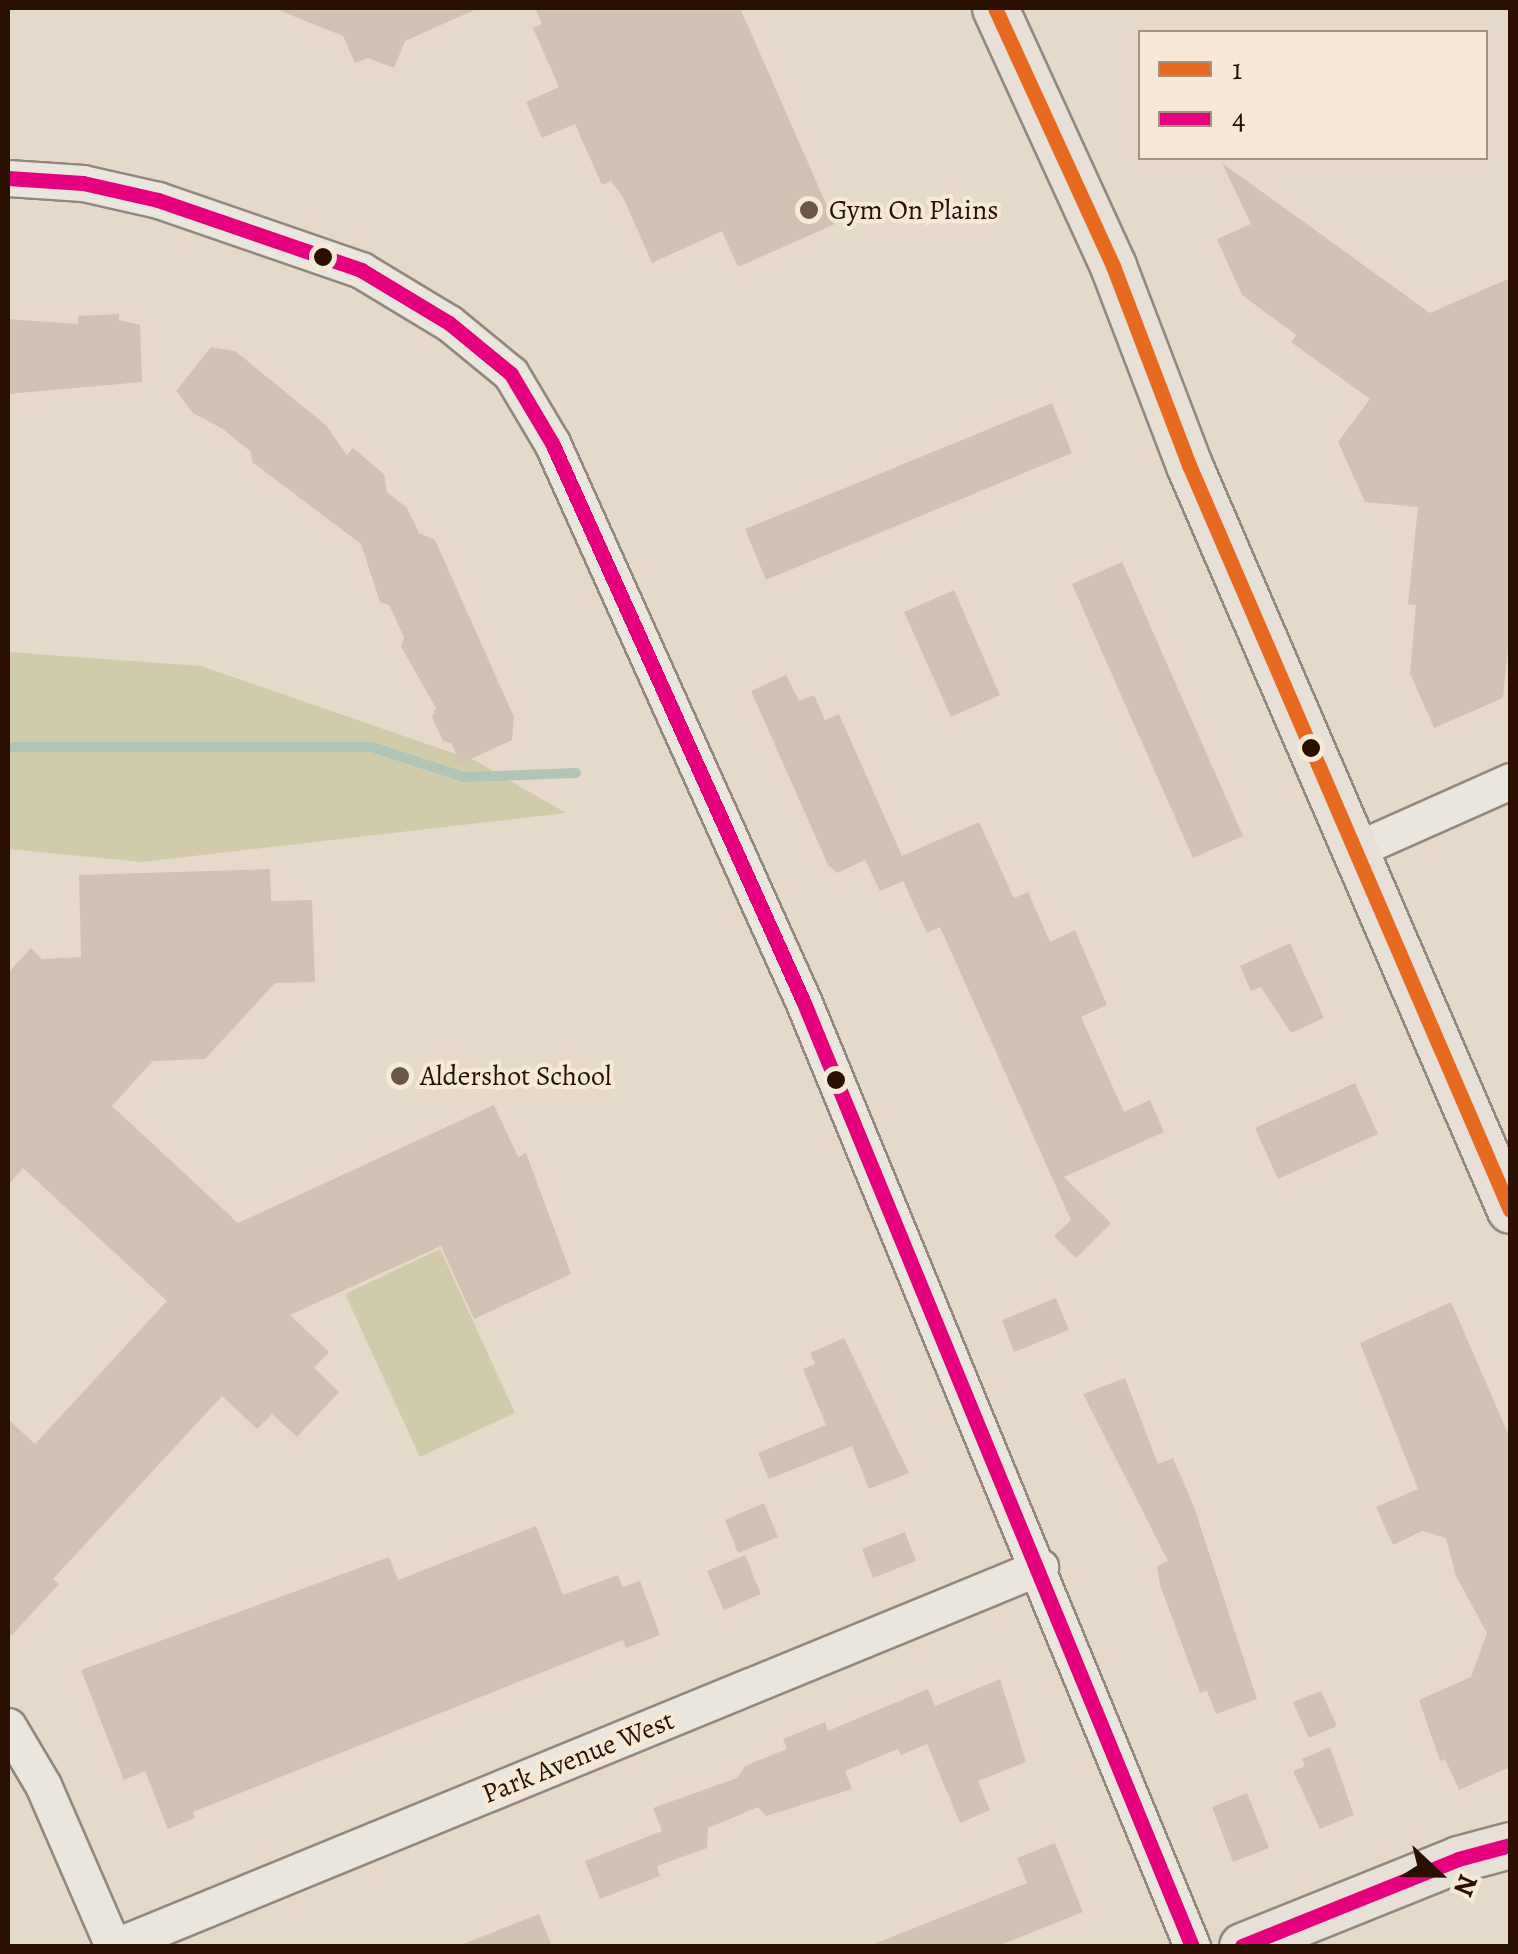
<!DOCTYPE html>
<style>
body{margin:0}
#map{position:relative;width:1518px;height:1954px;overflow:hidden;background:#e5daca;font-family:Alegreya,serif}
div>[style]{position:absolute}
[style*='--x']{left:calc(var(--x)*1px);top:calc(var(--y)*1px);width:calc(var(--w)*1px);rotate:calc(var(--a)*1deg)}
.green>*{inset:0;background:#d0ccaa}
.stream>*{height:10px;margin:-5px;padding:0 5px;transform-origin:5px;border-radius:5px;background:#b1c5b6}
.building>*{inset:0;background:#d2c2b3}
.roads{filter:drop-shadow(2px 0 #92887d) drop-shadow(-2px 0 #92887d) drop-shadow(0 2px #92887d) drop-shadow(0 -2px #92887d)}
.minor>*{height:35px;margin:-17.5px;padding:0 17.5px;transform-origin:17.5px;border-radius:17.5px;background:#eae5dd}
.major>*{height:45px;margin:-22.5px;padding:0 22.5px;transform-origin:22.5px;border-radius:22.5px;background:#e7e0d7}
.bus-1>*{height:15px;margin:-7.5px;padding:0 7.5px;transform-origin:7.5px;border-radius:7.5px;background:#e86a21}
.bus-2>*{height:15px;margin:-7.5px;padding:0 7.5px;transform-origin:7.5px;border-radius:7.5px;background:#e5007d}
.dots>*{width:28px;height:28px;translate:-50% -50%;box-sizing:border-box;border:5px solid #f6e9d5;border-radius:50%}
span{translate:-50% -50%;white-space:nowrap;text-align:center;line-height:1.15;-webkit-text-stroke:8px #f6e9d5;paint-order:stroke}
.poi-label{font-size:28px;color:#2b1001}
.left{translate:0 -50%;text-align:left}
.street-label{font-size:28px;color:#2b1001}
.frame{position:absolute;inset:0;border:10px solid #2b1001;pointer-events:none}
.legend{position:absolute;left:1138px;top:30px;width:350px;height:130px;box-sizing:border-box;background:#f6e9d5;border:2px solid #a59280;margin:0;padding:12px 18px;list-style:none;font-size:30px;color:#2b1001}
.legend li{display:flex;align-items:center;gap:20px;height:50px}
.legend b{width:50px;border:2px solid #a59280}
.north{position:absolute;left:1388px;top:1824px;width:100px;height:100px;-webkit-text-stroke:8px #f6e9d5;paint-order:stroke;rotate:112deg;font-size:28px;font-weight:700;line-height:40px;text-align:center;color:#2b1001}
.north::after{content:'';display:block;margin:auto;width:35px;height:45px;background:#2b1001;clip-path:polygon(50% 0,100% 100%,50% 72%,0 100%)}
</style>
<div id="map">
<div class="green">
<i style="clip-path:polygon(8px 652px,201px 666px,476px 761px,566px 813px,142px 862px,8px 849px)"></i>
<i style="clip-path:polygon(440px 1249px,515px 1413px,420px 1457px,345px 1294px)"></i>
</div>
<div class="stream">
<i style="--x:8;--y:747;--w:364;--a:0"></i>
<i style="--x:372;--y:747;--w:97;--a:18.1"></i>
<i style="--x:464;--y:777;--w:112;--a:-2"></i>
</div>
<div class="building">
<i style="clip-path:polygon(273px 8px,479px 8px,405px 41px,394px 68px,368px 58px,355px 63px,343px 36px)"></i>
<i style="clip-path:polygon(535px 8px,740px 8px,835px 224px,738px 267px,722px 231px,652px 263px,623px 197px,611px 181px,602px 185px,575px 124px,542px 138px,526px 102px,559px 87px,533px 28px,542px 24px)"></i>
<i style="clip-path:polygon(1222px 163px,1430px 313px,1510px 278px,1510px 627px,1503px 698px,1434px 728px,1410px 673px,1416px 605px,1408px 604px,1418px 507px,1365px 502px,1338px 442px,1370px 399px,1291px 342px,1296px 335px,1242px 295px,1217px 239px,1251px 224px)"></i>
<i style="clip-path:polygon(119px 314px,119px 320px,140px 325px,142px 382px,8px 394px,8px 319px,78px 324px,78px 316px)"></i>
<i style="clip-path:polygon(211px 347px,235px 351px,326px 425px,347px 455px,353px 448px,384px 474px,387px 492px,407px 508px,419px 533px,435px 540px,514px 717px,512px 740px,460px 764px,452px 744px,443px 741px,432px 717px,436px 708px,401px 647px,404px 637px,389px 605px,380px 602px,361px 544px,252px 462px,251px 452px,223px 429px,193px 413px,176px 391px)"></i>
<i style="clip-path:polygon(1052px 403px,1072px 453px,766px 580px,745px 529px)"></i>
<i style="clip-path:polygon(1122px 562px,1243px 836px,1193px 858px,1072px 584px)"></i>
<i style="clip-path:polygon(954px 590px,1000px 695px,951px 717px,904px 612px)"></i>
<i style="clip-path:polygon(786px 675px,799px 701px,814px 695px,825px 720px,839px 714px,902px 856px,979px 822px,1014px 898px,1028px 892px,1050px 942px,1075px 930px,1107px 1005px,1081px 1017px,1124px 1112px,1150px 1100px,1164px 1132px,1064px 1177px,1111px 1223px,1076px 1258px,1054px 1236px,1071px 1220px,940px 927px,927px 933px,903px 881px,880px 891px,865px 860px,837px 873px,828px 865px,751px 691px)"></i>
<i style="clip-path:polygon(270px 869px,271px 901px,312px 900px,315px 982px,275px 983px,205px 1059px,153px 1061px,112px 1106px,238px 1223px,494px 1105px,518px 1157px,526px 1153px,571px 1274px,474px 1319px,441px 1246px,290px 1315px,329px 1352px,314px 1368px,339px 1392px,297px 1437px,272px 1414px,257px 1429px,222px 1396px,53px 1579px,59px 1584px,8px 1639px,8px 1419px,35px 1444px,167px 1301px,23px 1168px,8px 1185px,8px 973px,31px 948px,42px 959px,81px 957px,79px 875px)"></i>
<i style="clip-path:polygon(1290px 943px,1324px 1018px,1291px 1033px,1261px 987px,1251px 991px,1240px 966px)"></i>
<i style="clip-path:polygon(1355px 1083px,1378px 1134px,1278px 1179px,1255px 1128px)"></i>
<i style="clip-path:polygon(1056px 1298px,1069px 1330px,1014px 1352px,1002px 1320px)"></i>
<i style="clip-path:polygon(1451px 1302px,1510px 1438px,1510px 1767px,1459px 1790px,1445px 1759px,1440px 1761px,1419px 1700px,1471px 1677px,1487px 1633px,1456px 1576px,1446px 1538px,1422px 1531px,1393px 1545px,1376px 1507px,1418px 1489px,1360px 1343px)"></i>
<i style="clip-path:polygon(844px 1338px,909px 1473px,869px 1489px,852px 1446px,769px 1479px,758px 1453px,826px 1425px,803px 1369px,815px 1364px,810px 1353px)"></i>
<i style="clip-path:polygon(1125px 1378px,1158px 1464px,1173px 1458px,1194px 1507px,1257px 1699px,1216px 1714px,1207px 1691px,1200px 1693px,1160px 1585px,1157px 1566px,1168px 1561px,1083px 1394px)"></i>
<i style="clip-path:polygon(764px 1503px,778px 1537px,738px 1553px,725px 1520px)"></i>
<i style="clip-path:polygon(536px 1526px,563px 1595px,618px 1575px,623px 1587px,640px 1581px,660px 1635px,626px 1648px,623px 1640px,193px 1812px,195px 1818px,168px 1829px,145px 1771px,124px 1780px,81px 1670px,389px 1557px,398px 1580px)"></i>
<i style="clip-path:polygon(905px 1532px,916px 1561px,873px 1578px,862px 1549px)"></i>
<i style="clip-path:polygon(745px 1555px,761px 1594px,724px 1610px,707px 1571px)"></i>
<i style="clip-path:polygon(1000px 1679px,1026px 1762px,978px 1781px,990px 1810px,960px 1823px,927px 1744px,901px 1755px,898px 1749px,845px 1771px,852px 1789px,766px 1816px,758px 1807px,708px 1828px,707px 1848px,657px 1866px,660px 1876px,600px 1899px,585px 1861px,662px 1831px,653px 1808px,737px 1778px,745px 1766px,787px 1749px,783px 1739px,825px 1722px,828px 1731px,928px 1689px,935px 1706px)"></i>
<i style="clip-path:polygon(1321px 1691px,1337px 1726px,1309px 1738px,1293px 1702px)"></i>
<i style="clip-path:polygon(1330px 1747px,1354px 1815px,1320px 1829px,1293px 1771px,1305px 1766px,1302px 1759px)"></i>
<i style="clip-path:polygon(1247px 1793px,1269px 1848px,1233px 1862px,1212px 1807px)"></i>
<i style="clip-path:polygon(1055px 1843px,1083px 1912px,998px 1946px,869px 1946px,1027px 1883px,1017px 1858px)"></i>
<i style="clip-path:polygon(539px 1914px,552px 1946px,461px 1946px,461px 1945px)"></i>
</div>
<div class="roads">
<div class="minor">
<i style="--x:8;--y:178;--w:75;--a:3.8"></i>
<i style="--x:83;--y:183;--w:77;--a:12.8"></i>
<i style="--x:158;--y:200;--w:215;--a:19"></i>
<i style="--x:361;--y:270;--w:103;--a:31.1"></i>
<i style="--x:449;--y:323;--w:80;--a:39.4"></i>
<i style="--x:511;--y:374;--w:80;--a:59.3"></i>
<i style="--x:552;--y:443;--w:614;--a:65.77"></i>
<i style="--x:804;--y:1003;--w:1020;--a:67.64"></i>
<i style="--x:1353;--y:851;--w:172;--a:-24"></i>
<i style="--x:8;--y:1726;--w:69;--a:59.3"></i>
<i style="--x:43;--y:1785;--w:176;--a:66.5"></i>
<i style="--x:116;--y:1946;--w:999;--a:-22.3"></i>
</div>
<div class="major">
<i style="--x:995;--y:8;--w:284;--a:65.4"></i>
<i style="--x:1113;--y:266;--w:213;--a:69.1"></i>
<i style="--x:1189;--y:465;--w:811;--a:66.69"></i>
<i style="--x:1242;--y:1946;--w:233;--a:-21.9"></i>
<i style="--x:1458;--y:1859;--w:54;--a:-15.1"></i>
</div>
</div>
<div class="bus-1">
<i style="--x:995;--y:8;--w:284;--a:65.4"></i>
<i style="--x:1113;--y:266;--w:213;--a:69.1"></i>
<i style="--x:1189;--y:465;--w:811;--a:66.69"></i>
</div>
<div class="bus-2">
<i style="--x:8;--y:178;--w:75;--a:3.8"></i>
<i style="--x:83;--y:183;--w:77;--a:12.8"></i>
<i style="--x:158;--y:200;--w:215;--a:19"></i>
<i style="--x:361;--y:270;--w:103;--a:31.1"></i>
<i style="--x:449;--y:323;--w:80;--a:39.4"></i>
<i style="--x:511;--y:374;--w:80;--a:59.3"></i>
<i style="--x:552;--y:443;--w:614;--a:65.77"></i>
<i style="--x:804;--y:1003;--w:1020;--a:67.64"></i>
<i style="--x:1242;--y:1946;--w:233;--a:-21.9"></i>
<i style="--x:1458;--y:1859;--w:54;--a:-15.1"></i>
</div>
<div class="dots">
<i style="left:809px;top:210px;background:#6c5747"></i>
<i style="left:323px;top:257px;background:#2b1001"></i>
<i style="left:1311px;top:748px;background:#2b1001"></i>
<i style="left:400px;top:1076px;background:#6c5747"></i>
<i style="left:836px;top:1080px;background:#2b1001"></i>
</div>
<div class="poi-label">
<span class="left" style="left:829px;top:210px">Gym On Plains</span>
<span class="left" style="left:420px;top:1076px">Aldershot School</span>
</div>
<div class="street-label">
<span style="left:578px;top:1757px;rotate:-22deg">Park Avenue West</span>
</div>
<div class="frame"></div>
<ul class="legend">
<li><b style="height:12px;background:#e86a21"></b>1</li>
<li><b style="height:12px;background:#e5007d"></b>4</li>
</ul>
<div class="north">N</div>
</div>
